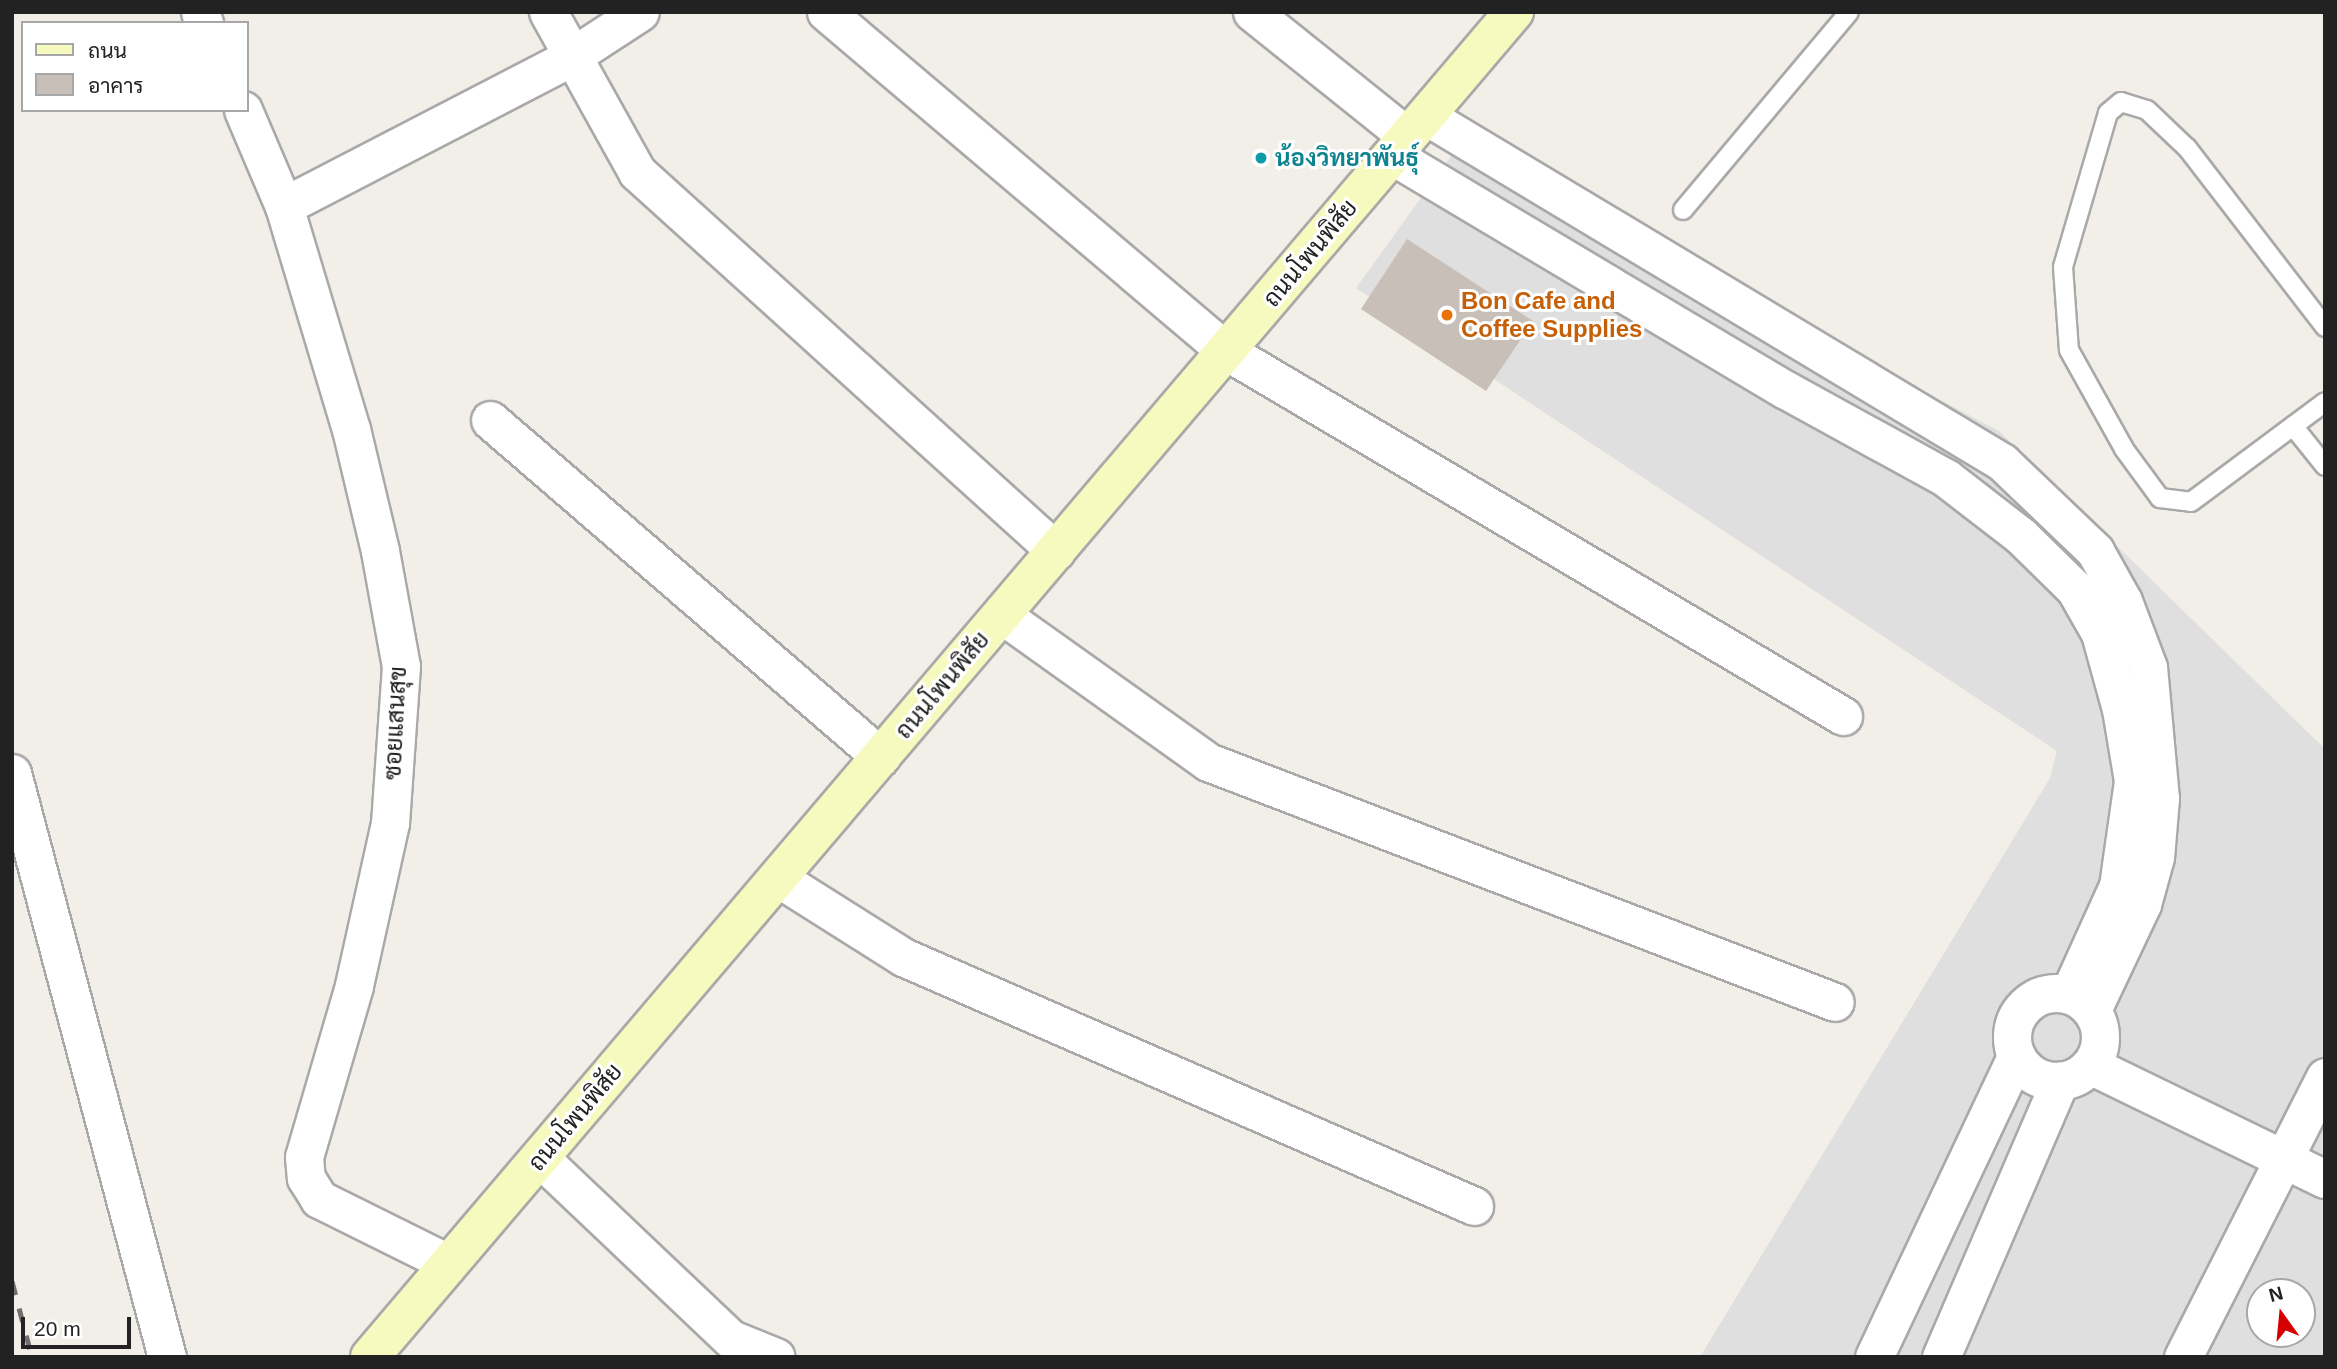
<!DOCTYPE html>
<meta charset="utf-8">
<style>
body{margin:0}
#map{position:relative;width:2337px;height:1369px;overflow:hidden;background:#f2efe9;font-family:Arial,Sarabun,sans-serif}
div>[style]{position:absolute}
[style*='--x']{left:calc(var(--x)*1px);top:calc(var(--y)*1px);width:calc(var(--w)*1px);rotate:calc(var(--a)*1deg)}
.residential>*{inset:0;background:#e0dfdf}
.building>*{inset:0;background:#c7bfb8}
.roads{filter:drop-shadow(2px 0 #a9a9a9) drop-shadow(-2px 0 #a9a9a9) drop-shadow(0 2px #a9a9a9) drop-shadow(0 -2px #a9a9a9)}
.lane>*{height:18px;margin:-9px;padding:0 9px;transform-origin:9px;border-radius:9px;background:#fff}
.street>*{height:37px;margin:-18.5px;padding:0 18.5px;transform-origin:18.5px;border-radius:18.5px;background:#fff}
.street>.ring{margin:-18.5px;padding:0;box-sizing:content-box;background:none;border:37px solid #fff;border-radius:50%}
.secondary>*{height:38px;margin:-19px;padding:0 19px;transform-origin:19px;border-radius:19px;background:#f7fabf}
.rail>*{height:5px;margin-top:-2.5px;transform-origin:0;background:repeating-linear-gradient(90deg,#707070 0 14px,transparent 0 28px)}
.dots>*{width:19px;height:19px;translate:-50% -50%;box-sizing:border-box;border:4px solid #fff;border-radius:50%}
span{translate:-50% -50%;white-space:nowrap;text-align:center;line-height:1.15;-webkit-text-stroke:6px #fff;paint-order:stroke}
.culture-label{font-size:24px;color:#0d838f;font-weight:700}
.left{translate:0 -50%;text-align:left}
.street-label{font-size:24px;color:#222}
.food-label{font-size:24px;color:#c56008;font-weight:700}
.frame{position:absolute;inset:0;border:14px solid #222;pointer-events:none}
.legend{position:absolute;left:21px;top:21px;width:228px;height:91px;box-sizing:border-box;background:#fff;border:2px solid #a7a7a7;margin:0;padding:9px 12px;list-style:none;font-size:21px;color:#222}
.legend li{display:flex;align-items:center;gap:14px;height:35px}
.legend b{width:35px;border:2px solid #a7a7a7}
.north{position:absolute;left:2246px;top:1278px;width:70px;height:70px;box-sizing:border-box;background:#fff;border:2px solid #a7a7a7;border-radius:50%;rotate:345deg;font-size:19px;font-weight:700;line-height:28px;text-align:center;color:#222}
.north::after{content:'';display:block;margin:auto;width:24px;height:32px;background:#d40000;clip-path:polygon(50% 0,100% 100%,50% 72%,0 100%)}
.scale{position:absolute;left:21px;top:1317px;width:110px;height:32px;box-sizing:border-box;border:4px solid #222;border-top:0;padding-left:9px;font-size:21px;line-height:24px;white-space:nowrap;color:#222;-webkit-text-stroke:5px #fff;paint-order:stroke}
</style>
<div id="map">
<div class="residential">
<i style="clip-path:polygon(evenodd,1459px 145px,1999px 431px,2325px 749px,2325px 1357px,1700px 1357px,2050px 778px,2057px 751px,1356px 288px,1459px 145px,2260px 1292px,2302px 1292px,2302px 1334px,2260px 1334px,2260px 1292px)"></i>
</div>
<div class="building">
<i style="clip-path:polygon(1407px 239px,1533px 321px,1486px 391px,1361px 309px)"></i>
</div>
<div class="roads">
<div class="lane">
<i style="--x:1683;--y:210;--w:258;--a:-50"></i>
<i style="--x:2325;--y:327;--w:226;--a:-127.6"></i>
<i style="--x:2187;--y:148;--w:55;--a:-136.5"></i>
<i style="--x:2147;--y:110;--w:27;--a:-163"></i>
<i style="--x:2121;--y:102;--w:17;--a:140"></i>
<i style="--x:2108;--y:113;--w:160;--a:106.3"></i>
<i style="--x:2063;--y:267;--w:83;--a:85.9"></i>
<i style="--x:2069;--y:350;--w:113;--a:60.9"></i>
<i style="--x:2124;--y:449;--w:61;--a:53.7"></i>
<i style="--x:2160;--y:498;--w:31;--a:7"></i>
<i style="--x:2191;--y:502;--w:167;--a:-36.7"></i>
<i style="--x:2293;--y:426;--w:51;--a:51.3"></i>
</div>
<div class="street">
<i style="--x:200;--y:12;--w:12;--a:70"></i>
<i style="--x:548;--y:12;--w:183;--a:60.9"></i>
<i style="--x:637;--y:172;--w:565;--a:42.13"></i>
<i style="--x:826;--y:12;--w:524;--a:40.28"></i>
<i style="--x:1226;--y:351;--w:717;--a:30.61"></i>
<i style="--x:1252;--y:12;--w:198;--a:38.7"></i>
<i style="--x:243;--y:110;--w:104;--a:66.9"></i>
<i style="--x:284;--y:206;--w:233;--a:73.3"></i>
<i style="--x:351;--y:429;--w:125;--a:76.6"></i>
<i style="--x:380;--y:551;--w:117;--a:79.7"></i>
<i style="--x:401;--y:666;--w:157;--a:94"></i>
<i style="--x:390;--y:823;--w:167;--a:102.5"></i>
<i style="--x:354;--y:986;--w:178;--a:106.3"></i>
<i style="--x:304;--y:1157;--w:21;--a:85"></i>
<i style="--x:306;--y:1178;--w:25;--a:58"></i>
<i style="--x:319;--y:1199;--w:144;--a:26.4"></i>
<i style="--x:1426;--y:116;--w:672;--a:30.99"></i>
<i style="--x:2002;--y:462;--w:129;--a:43.7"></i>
<i style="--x:2095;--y:551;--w:57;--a:60.8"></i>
<i style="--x:2123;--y:601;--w:71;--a:69.3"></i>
<i style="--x:2148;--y:667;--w:132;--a:84.8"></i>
<i style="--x:2160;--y:798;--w:59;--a:94.8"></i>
<i style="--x:2155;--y:857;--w:49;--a:105.5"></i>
<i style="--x:2142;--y:904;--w:117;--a:115.3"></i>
<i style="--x:1393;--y:156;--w:457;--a:30.8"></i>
<i style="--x:1786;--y:390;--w:183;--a:28.8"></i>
<i style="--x:1946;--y:478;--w:95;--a:37.7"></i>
<i style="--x:2021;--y:536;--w:76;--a:44.5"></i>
<i style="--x:2075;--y:589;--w:51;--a:60.4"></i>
<i style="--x:2100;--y:633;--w:79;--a:74.6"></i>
<i style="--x:2121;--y:709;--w:73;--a:80.5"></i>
<i style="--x:2133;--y:781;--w:106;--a:98.1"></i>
<i style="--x:2118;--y:886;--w:119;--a:114.4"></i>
<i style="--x:284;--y:206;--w:323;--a:-27.4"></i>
<i style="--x:571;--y:57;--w:82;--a:-33.1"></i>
<i style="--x:490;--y:420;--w:516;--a:40.76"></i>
<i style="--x:1002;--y:615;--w:253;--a:35.5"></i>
<i style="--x:1208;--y:762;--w:671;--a:20.95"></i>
<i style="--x:12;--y:773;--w:604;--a:75.14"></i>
<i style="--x:778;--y:878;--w:148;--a:32.3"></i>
<i style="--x:903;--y:957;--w:623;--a:23.56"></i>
<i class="ring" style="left:2012px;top:993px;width:51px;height:51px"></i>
<i style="--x:2090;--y:1065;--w:261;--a:25.9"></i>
<i style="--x:540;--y:1158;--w:263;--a:43.5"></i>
<i style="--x:731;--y:1339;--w:48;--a:21.8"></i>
<i style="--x:1874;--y:1357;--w:333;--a:-64.7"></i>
<i style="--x:1941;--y:1357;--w:301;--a:-66.7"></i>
<i style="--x:2183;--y:1357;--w:314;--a:-63.1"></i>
</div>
<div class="secondary">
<i style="--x:370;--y:1357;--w:1766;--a:-49.62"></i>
</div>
</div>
<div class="rail">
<i style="--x:12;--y:1281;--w:79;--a:75.3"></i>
</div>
<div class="dots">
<i style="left:1261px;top:158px;background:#0f9aa8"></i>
<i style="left:1447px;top:315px;background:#e8710a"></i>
</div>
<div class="culture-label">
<span class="left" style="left:1275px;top:158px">น้องวิทยาพันธุ์</span>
</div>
<div class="street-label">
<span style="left:1310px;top:253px;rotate:-50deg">ถนนโพนพิสัย</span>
<span style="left:942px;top:685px;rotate:-50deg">ถนนโพนพิสัย</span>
<span style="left:395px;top:723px;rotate:-87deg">ซอยแสนสุข</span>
<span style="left:575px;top:1117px;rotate:-50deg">ถนนโพนพิสัย</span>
</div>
<div class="food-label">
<span class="left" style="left:1461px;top:315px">Bon Cafe and<br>Coffee Supplies</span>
</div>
<div class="frame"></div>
<ul class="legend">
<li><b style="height:9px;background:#f7fabf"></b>ถนน</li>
<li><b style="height:19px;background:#c7bfb8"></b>อาคาร</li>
</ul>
<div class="north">N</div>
<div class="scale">20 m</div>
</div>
